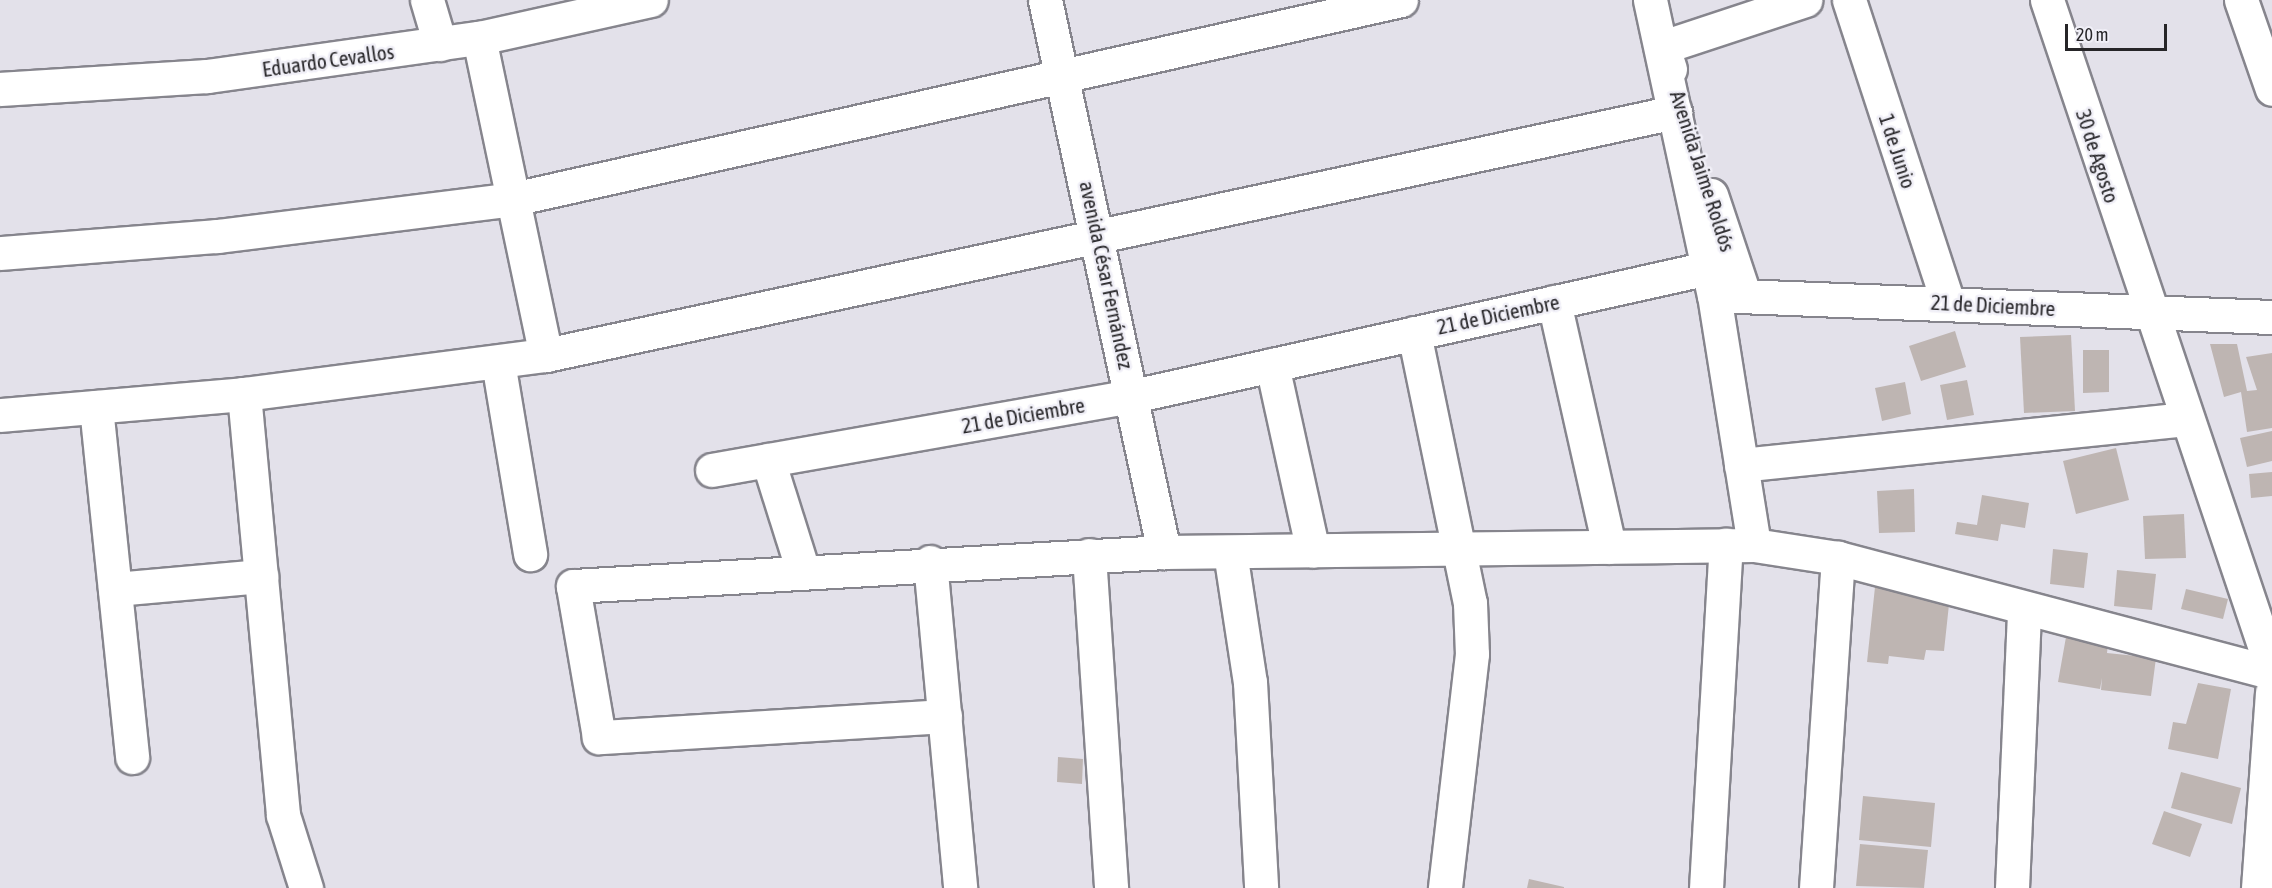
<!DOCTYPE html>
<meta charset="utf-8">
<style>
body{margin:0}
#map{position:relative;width:2272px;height:888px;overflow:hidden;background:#e3e1ea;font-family:"Asap Condensed",sans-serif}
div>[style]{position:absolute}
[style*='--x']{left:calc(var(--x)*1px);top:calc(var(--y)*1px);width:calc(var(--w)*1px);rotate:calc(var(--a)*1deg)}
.building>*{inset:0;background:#beb5b2}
.roads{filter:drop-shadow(2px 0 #86858d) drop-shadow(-2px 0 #86858d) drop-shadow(0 2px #86858d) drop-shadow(0 -2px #86858d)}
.minor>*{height:33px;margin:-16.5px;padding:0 16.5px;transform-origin:16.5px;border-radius:16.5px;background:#fff}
span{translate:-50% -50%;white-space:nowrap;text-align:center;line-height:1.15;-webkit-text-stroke:5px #f0eff7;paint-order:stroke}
.street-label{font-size:21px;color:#262528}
.scale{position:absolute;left:2065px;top:24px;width:102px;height:27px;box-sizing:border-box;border:3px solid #262528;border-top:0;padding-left:8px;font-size:18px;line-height:21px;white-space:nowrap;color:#262528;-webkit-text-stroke:4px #f0eff7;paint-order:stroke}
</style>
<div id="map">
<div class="building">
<i style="clip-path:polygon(1955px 331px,1966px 367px,1921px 381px,1909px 346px)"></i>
<i style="clip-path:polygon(2071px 335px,2075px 411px,2024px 413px,2020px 337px)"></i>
<i style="clip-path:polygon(2210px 344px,2237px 344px,2247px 391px,2257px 390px,2246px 357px,2272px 353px,2272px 428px,2247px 432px,2241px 392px,2224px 397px)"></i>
<i style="clip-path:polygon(2083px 350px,2109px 350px,2109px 392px,2083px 393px)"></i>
<i style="clip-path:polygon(1967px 380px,1974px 415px,1947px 420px,1940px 385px)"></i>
<i style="clip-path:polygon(1905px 382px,1911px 414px,1882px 421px,1875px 388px)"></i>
<i style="clip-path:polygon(2272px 431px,2272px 461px,2247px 467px,2240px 438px)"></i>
<i style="clip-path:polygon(2116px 448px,2129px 500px,2076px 514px,2063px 461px)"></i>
<i style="clip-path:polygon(2272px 472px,2272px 496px,2251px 498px,2249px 474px)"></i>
<i style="clip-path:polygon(1914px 489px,1915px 532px,1879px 533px,1877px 491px)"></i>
<i style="clip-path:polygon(1982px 495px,2029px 503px,2025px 528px,2001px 524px,1998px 541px,1955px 534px,1957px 522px,1977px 525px)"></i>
<i style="clip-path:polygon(2184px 514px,2186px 558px,2145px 559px,2143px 516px)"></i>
<i style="clip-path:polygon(2053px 549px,2088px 553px,2084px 588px,2050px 584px)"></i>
<i style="clip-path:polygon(2117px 570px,2156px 574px,2152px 610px,2114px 606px)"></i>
<i style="clip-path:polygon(1875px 587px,1950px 595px,1944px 651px,1926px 650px,1924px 660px,1889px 656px,1888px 664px,1867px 662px)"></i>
<i style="clip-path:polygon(2186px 589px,2228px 599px,2223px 619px,2181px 609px)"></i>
<i style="clip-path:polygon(2066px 637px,2108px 644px,2107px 653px,2156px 658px,2151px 696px,2101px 690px,2102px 678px,2100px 689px,2058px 682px)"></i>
<i style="clip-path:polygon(2198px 683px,2231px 689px,2218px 759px,2168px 749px,2173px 722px,2186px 724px)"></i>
<i style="clip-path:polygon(1058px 757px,1083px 759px,1082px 784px,1057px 782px)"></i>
<i style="clip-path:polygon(2181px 772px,2241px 788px,2232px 824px,2171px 808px)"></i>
<i style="clip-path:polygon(1863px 796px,1935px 803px,1931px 847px,1859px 840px)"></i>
<i style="clip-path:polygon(2164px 811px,2202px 824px,2190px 857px,2152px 844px)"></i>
<i style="clip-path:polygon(1860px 844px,1928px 850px,1924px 888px,1856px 886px)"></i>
<i style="clip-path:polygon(1529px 879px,1564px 887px,1564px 888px,1527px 888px)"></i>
</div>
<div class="roads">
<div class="minor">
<i style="--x:427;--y:0;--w:46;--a:73.5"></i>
<i style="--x:1045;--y:0;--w:565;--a:77.83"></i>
<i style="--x:1650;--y:0;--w:302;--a:77.8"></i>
<i style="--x:1714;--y:295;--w:253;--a:80.9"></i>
<i style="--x:1849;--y:0;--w:319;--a:71.9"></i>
<i style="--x:2047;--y:0;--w:706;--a:71.41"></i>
<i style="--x:2241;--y:0;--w:94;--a:70.8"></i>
<i style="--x:479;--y:38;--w:324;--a:78.1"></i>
<i style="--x:1670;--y:69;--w:23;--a:-108"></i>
<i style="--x:1663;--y:47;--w:150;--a:-18.3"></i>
<i style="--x:0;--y:89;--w:207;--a:-3.6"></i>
<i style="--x:207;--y:76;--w:275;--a:-8"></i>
<i style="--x:479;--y:38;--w:176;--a:-12.5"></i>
<i style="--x:1711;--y:195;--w:104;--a:71.6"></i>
<i style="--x:0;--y:253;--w:218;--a:-4.5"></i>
<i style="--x:217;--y:236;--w:298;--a:-7.1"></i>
<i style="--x:513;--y:199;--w:910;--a:-12.63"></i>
<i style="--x:1714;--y:295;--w:558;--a:2.26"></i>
<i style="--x:1554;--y:302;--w:251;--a:77.3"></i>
<i style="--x:1414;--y:333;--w:276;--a:78.3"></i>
<i style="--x:1470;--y:603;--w:51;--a:87.8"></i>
<i style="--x:1472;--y:654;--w:236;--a:96.6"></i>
<i style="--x:498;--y:362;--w:195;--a:80.5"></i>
<i style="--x:1272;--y:365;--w:190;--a:77.6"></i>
<i style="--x:244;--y:394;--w:423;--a:84.7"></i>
<i style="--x:283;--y:815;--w:77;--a:72.5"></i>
<i style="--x:96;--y:407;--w:352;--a:84.1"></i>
<i style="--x:0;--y:415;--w:245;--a:-4.9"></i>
<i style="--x:244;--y:394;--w:305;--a:-7.4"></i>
<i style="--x:546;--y:355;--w:1155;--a:-12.15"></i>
<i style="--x:768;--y:460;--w:116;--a:72.5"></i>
<i style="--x:1741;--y:465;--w:448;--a:-5.9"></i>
<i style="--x:712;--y:470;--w:427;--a:-10"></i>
<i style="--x:1133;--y:396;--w:589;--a:-12.55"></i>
<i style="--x:1230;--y:552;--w:132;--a:81.3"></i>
<i style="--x:1250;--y:682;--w:206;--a:86.9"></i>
<i style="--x:1089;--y:555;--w:334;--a:86.2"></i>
<i style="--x:930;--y:562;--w:327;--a:84.7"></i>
<i style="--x:115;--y:589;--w:147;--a:-5.1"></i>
<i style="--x:945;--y:716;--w:347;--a:176.5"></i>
<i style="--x:599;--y:737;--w:153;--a:-99.8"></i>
<i style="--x:573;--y:586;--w:592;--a:-3.29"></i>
<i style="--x:1164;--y:552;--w:590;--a:-0.68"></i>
<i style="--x:1754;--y:545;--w:85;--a:8.8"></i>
<i style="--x:1838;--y:558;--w:449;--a:14.8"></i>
<i style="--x:1706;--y:888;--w:344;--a:-86.7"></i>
<i style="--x:1816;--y:888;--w:331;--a:-86.2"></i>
<i style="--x:2012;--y:888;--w:280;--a:-87.5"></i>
<i style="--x:2258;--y:888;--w:196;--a:-85.9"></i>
</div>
</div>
<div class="street-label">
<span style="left:328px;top:60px;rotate:-8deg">Eduardo Cevallos</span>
<span style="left:1898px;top:151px;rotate:72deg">1 de Junio</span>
<span style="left:2098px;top:156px;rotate:72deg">30 de Agosto</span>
<span style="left:1703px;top:171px;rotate:72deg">Avenida Jaime Roldós</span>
<span style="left:1107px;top:275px;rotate:78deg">avenida César Fernández</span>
<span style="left:1993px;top:305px;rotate:3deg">21 de Diciembre</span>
<span style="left:1498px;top:314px;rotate:-12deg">21 de Diciembre</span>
<span style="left:1023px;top:415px;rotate:-10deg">21 de Diciembre</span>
</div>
<div class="scale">20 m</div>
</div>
